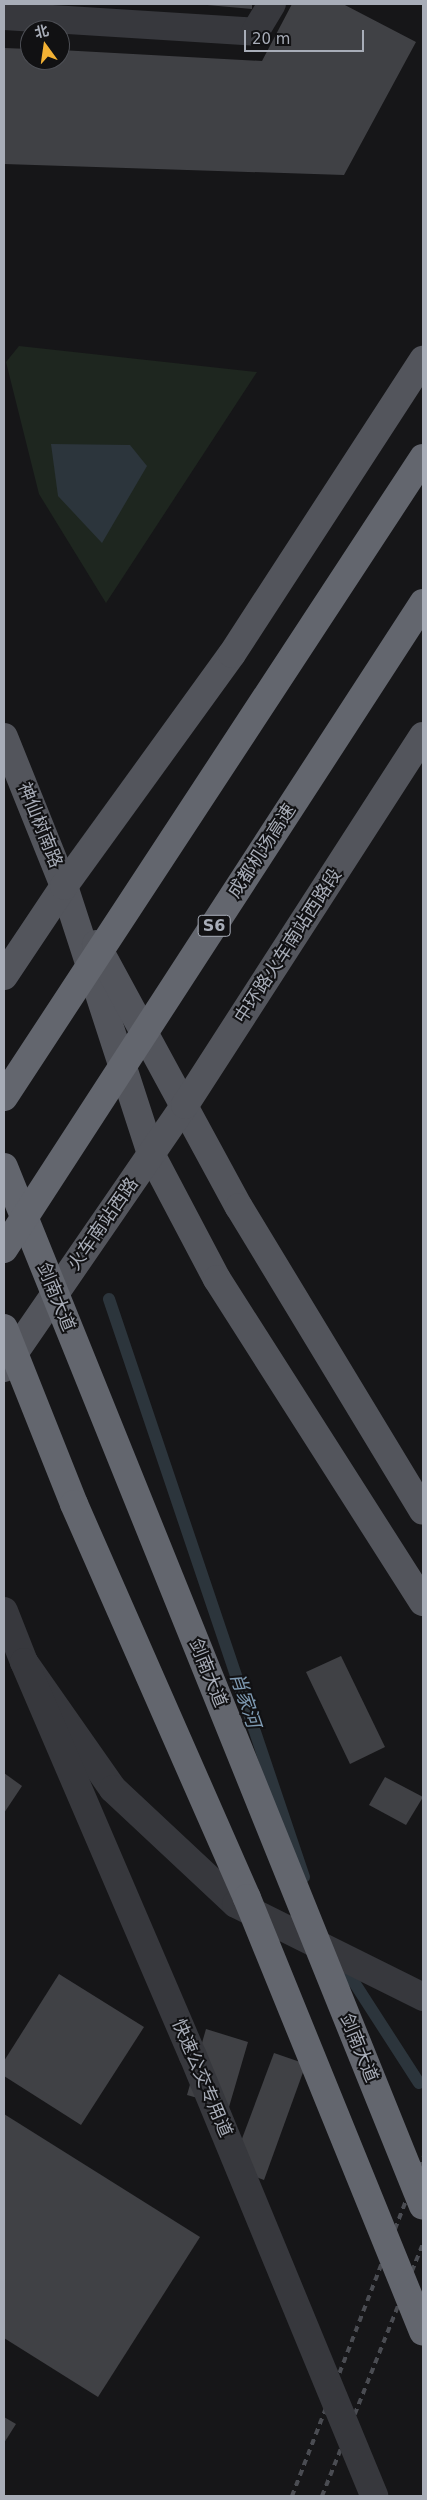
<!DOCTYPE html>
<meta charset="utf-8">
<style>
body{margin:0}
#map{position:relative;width:427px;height:2500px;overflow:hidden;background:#161618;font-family:"DejaVu Sans","Noto Sans SC",sans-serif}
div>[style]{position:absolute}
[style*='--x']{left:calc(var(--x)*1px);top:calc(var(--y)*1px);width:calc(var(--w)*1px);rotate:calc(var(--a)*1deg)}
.green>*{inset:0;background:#1e261f}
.water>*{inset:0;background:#2c353c}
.stream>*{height:12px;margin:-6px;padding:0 6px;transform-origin:6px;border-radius:6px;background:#2c353c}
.building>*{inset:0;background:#404145}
.minor>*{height:28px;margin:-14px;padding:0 14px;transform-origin:14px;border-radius:14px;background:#37383d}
.major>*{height:28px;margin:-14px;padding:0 14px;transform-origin:14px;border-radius:14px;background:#53555c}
.rail>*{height:4px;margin-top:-2px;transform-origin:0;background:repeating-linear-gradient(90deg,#4a4c52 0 6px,transparent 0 11px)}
.minor-bridge>*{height:28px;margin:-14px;padding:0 14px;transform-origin:14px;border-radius:14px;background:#37383d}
.highway-bridge>*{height:28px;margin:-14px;padding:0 14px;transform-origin:14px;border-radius:14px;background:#63666e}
span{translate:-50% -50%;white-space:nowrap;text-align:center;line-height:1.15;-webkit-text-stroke:4px #111113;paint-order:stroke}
.shield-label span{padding:1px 4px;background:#111113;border:1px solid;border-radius:4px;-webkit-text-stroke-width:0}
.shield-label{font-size:16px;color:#a8adb8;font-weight:700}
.street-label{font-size:18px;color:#a8adb8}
.water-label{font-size:19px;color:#7f9bb3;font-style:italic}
.frame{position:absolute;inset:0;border:5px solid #a8adb8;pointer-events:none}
.north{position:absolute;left:20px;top:20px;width:50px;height:50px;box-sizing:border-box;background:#111113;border:1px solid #4d4f55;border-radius:50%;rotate:346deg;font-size:14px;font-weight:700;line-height:20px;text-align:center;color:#a8adb8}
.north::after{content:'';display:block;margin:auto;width:18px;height:22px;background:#f2b134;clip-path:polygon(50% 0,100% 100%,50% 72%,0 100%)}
.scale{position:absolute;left:244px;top:30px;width:120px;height:22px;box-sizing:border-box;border:2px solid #a8adb8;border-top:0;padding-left:6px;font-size:15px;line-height:18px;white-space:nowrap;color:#a8adb8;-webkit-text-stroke:4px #111113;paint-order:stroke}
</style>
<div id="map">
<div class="green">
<i style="clip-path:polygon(19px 346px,257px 372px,106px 603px,39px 494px,6px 362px)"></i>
</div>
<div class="water">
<i style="clip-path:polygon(51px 444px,130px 445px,147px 466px,102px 543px,58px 496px)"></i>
</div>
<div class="stream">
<i style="--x:109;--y:1299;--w:610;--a:71.36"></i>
<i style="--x:341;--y:1962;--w:144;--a:57.2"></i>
</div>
<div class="building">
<i style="clip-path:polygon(196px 4px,252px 4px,252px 9px)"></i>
<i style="clip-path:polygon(292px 4px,343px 4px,416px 42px,344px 175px,4px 164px,4px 48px,30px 49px,30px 60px,60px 60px,60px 50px,262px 61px)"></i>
<i style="clip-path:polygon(341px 1656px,385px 1747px,350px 1764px,306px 1672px)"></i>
<i style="clip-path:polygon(4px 1773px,22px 1786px,4px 1813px)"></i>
<i style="clip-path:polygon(385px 1777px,423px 1797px,406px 1825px,369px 1805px)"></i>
<i style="clip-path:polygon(59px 1974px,144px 2027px,81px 2125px,4px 2076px,4px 2061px)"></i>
<i style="clip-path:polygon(206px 2029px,248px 2042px,229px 2107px,187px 2095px)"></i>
<i style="clip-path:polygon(274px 2053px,306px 2064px,264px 2180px,231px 2168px)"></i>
<i style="clip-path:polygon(4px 2114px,200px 2237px,98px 2397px,4px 2338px)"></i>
<i style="clip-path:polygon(4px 2417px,16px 2424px,4px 2443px)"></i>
</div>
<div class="minor">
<i style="--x:4;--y:16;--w:252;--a:3.6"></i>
<i style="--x:255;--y:32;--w:33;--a:-59"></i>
<i style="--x:4;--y:1611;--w:55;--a:68.6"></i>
<i style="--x:24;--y:1662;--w:155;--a:55"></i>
<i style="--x:113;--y:1789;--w:168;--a:43.1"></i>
<i style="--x:236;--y:1904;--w:209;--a:26.4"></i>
</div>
<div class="major">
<i style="--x:4;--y:737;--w:161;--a:68.1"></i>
<i style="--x:64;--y:886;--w:282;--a:72"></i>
<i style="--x:151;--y:1154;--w:141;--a:62.2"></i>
<i style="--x:217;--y:1279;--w:383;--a:57.5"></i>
<i style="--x:96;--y:944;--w:299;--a:61.5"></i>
<i style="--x:239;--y:1207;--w:355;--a:58.8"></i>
<i style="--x:4;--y:976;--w:108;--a:-56.3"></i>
<i style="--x:64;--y:886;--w:286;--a:-54.1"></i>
<i style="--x:232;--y:654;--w:351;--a:-57"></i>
<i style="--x:4;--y:1368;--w:319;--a:-55.5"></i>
<i style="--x:185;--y:1105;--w:439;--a:-57.2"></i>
</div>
<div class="rail">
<i style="--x:292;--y:2496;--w:363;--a:-68.9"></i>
<i style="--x:322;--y:2496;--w:272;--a:-68.2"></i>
</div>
<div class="minor-bridge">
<i style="--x:24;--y:1662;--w:429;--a:66.8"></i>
<i style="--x:193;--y:2056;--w:476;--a:67.6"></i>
</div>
<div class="highway-bridge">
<i style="--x:4;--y:1097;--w:764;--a:-56.75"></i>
<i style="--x:4;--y:1167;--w:1120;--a:68.04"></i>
<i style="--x:4;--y:1249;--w:770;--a:-57.03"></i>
<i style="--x:4;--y:1328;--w:189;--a:68.3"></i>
<i style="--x:74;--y:1504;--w:430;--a:66.3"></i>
<i style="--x:247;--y:1898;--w:468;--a:67.9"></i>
</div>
<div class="shield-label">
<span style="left:214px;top:926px">S6</span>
</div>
<div class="street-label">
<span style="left:40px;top:825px;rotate:68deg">神仙树南路</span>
<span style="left:262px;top:851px;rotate:-57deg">成都机场高速</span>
<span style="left:288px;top:946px;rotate:-57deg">中环路火车南站西路段</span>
<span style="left:103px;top:1224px;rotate:-55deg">火车南站西路</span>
<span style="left:56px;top:1297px;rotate:68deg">剑南大道</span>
<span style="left:208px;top:1673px;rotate:68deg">剑南大道</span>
<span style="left:359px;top:2048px;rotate:68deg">剑南大道</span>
<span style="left:202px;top:2078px;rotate:67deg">快速公交专用道</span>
</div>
<div class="water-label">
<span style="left:245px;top:1700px;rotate:71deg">肖家河</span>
</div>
<div class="frame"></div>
<div class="north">北</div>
<div class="scale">20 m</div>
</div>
